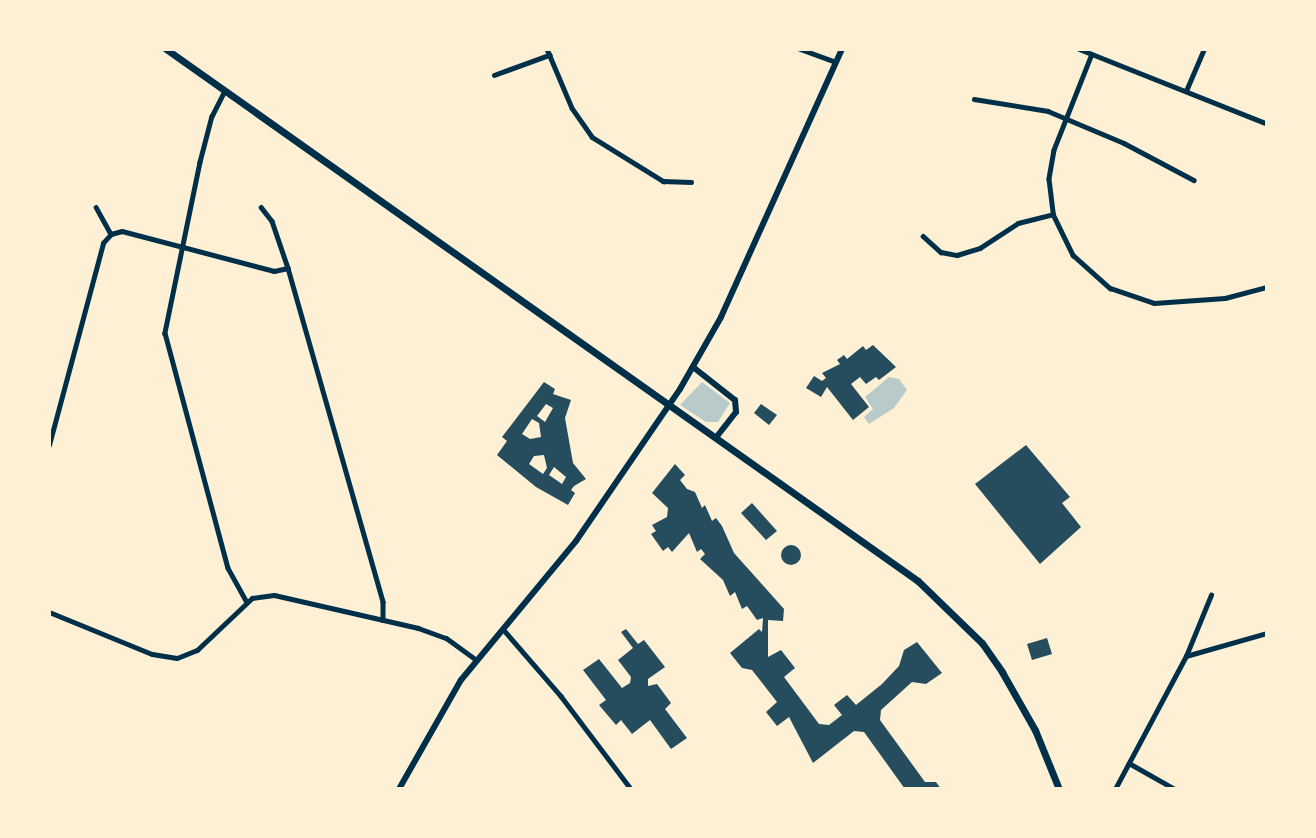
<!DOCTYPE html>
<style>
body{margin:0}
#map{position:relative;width:1316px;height:838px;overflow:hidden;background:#fdf0d5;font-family:Raleway,sans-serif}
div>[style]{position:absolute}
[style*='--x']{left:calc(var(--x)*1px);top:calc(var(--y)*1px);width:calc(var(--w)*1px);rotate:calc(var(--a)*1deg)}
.green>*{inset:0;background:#b9caca}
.building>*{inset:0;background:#264d5e}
.round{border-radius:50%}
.minor>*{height:4.5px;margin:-2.25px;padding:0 2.25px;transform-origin:2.25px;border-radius:2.25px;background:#003049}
.tertiary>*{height:5px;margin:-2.5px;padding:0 2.5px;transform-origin:2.5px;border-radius:2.5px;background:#003049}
.secondary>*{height:6px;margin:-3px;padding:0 3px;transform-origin:3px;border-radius:3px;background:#003049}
.primary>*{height:7px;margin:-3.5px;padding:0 3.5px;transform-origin:3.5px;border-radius:3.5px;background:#003049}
span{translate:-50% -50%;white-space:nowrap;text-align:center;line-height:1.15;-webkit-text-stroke:5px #fdf0d5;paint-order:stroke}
.frame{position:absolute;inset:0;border:51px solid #fdf0d5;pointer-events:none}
</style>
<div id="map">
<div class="green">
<i style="clip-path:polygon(889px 377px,899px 379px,907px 390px,894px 408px,869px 424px,864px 417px,873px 409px,865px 397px)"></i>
<i style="clip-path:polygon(702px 382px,730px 403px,718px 422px,706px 422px,680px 405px)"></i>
</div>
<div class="building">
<i style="clip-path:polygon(873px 345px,896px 367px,879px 380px,876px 377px,866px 384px,860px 377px,851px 384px,869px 407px,853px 420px,827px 387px,821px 397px,806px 388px,814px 376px,822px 381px,826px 378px,822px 373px,840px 364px,837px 360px,844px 355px,847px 359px,863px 346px,866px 350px)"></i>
<i style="clip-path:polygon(evenodd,544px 382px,555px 389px,553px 394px,571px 400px,565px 418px,573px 463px,586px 479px,574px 486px,571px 490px,575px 493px,568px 505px,536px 487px,497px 455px,507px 441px,502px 437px,544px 382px,546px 404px,553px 408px,545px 422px,537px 416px,546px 404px,544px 382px,532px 419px,539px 423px,541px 437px,530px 439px,522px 434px,532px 419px,544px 382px,544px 455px,547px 468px,543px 474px,529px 464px,534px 456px,544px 455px,544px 382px,554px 467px,566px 477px,562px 484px,549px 475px,554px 467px)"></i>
<i style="clip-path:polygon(761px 404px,777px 415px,769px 425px,754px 413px)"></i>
<i style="clip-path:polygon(1026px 445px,1070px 497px,1062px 503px,1081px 527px,1040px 564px,975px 484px)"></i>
<i style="clip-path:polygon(675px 464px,685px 475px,680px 480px,687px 489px,695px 492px,702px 508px,705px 505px,712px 521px,716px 518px,722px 526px,734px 553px,784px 609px,783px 621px,768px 620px,768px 657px,781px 650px,795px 668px,784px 677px,819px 724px,829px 725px,842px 715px,834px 705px,847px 695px,856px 705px,882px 684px,899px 666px,904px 650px,917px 642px,942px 673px,926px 684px,912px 682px,881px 710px,880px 720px,925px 782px,936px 782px,941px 789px,905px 789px,864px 732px,854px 731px,813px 763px,789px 717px,777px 726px,766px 712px,777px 702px,752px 670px,742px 668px,730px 653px,759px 629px,762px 632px,763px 618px,757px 620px,747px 606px,742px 609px,735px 592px,730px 596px,723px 580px,700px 559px,705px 554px,701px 549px,697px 552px,689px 533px,672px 552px,668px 547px,663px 551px,651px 534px,656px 531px,652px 525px,667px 517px,668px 508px,652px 493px)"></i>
<i style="clip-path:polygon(752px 503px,777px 531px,766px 540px,741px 513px)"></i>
<i class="round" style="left:781px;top:545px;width:20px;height:20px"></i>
<i style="clip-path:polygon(626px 629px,638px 644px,644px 640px,665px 667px,648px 679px,648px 686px,657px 684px,671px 703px,665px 709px,687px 738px,671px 749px,650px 720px,632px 734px,621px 720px,616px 725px,599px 705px,606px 700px,583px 670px,599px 659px,622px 688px,630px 683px,631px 677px,618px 660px,633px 648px,621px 632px)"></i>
<i style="clip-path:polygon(1047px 638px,1052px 654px,1032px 660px,1027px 644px)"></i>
</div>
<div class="minor">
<i style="--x:547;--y:49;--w:64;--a:67"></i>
<i style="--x:572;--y:108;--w:35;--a:55"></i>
<i style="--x:592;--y:137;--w:84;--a:31.8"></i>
<i style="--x:663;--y:181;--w:28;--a:2"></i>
<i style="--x:1092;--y:54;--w:103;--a:111.6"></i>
<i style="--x:1054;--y:150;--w:29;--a:100"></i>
<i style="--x:1049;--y:179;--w:35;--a:83"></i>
<i style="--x:1053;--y:214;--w:46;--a:64"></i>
<i style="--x:1073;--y:255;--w:50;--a:41.7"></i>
<i style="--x:1110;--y:288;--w:46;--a:18.8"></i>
<i style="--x:1154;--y:303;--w:71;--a:-4"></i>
<i style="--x:1225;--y:298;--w:43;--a:-14.7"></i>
<i style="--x:494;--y:75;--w:59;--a:-20"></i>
<i style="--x:225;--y:91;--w:28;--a:117"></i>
<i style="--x:212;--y:116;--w:48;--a:104.6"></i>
<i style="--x:200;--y:162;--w:175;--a:101.6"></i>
<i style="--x:165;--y:333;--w:243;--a:75"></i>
<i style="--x:228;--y:568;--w:39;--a:61"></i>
<i style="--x:1186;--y:91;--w:46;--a:-66.8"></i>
<i style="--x:974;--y:99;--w:75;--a:9.2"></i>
<i style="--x:1048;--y:111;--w:82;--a:22.8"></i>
<i style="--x:1124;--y:143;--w:79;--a:27.9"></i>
<i style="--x:96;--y:207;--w:31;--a:61"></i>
<i style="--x:261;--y:207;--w:18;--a:52"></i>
<i style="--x:272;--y:221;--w:50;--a:71.2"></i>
<i style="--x:288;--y:268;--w:347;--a:74.1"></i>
<i style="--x:383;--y:602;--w:18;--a:90"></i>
<i style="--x:111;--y:234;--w:11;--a:-15"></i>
<i style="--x:122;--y:231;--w:157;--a:14.7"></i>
<i style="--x:274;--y:271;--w:14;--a:-12"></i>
<i style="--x:923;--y:236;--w:24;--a:42"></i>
<i style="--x:941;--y:252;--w:16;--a:11"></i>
<i style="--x:957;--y:255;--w:24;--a:-17"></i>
<i style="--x:980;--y:248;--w:45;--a:-33.3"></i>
<i style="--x:1018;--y:223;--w:36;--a:-14"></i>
<i style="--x:49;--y:445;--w:209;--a:-75"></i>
<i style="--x:103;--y:243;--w:12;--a:-48"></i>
<i style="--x:503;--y:629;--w:89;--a:49.1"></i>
<i style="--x:561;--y:696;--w:116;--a:53"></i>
<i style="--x:1186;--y:656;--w:66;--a:-67.7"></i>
<i style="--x:1129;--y:763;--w:53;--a:29.5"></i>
<i style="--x:1115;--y:789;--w:151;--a:-61.9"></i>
<i style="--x:1186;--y:656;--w:84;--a:-15.9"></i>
</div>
<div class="tertiary">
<i style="--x:800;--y:49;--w:37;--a:20"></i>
<i style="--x:1079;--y:49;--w:202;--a:21.7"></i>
<i style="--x:49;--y:612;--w:111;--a:22.2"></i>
<i style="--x:152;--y:654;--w:25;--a:9"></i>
<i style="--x:177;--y:658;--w:22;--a:-22"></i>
<i style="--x:197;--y:650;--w:76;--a:-43.4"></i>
<i style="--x:252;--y:598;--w:22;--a:-8"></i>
<i style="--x:274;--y:595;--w:148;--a:12.9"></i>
<i style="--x:418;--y:628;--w:30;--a:20"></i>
<i style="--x:446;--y:638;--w:37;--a:36"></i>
</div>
<div class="secondary">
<i style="--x:693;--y:367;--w:53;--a:38.2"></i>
<i style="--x:735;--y:400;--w:12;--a:85"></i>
<i style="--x:736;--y:412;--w:33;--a:128"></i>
<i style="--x:399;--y:789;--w:125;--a:-60.4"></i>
<i style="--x:461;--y:680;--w:180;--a:-50.4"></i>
<i style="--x:576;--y:541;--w:184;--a:-55.6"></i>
<i style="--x:680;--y:389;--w:83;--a:-60.3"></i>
<i style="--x:721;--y:317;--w:294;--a:-65.7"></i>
</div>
<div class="primary">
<i style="--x:166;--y:49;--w:921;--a:35.28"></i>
<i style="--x:918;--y:581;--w:89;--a:44.1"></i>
<i style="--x:982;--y:643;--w:35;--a:55"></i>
<i style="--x:1002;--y:672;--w:67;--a:60.4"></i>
<i style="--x:1035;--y:730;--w:64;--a:67.9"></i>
</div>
<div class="frame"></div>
</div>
